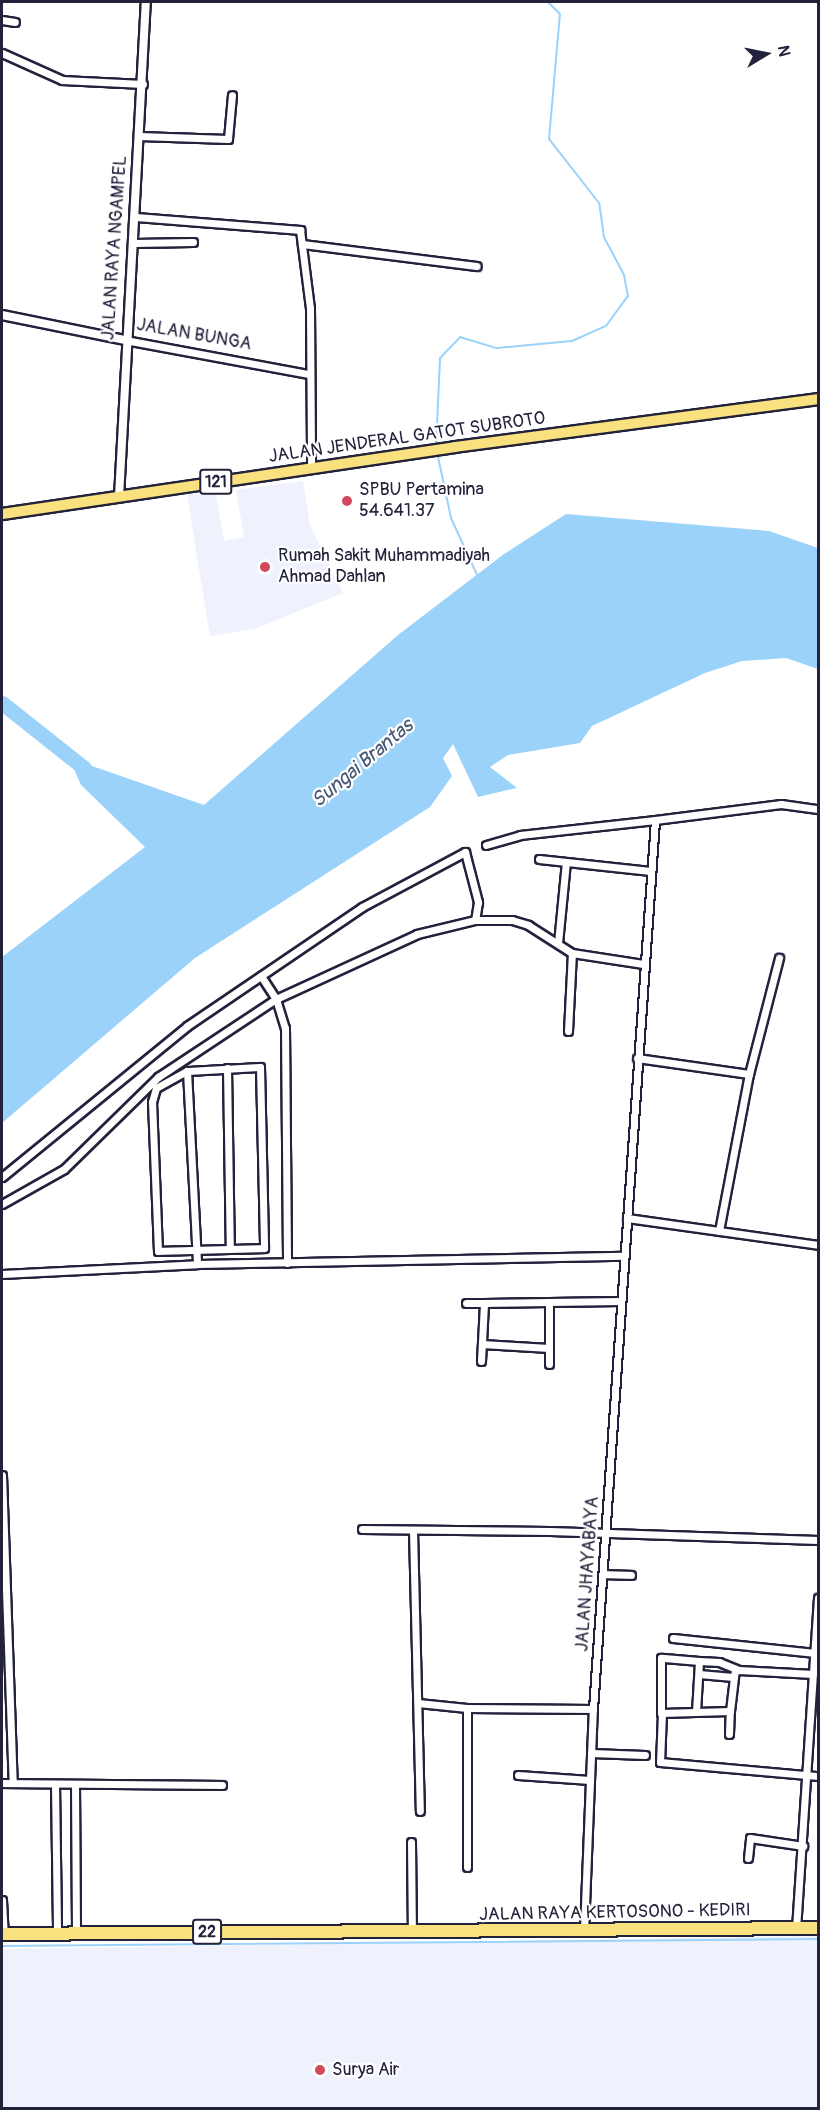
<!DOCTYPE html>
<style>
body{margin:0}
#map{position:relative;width:820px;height:2110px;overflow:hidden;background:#fff;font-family:Pangolin,sans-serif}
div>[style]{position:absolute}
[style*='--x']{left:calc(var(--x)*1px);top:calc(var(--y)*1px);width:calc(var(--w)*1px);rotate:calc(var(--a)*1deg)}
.built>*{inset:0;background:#eff1fd}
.water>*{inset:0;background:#9bd2fa}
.stream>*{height:2px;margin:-1px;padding:0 1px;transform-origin:1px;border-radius:1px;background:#9bd2fa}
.river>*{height:15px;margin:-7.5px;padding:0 7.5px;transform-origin:7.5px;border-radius:7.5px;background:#9bd2fa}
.roads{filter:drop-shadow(2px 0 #22223b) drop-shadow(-2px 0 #22223b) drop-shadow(0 2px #22223b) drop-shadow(0 -2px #22223b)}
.minor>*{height:7px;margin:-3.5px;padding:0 3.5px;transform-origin:3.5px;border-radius:3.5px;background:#fff}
.tertiary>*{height:8px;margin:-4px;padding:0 4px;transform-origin:4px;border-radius:4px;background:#fff}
.primary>*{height:10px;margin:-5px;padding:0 5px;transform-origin:5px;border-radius:5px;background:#fae180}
.trunk>*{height:12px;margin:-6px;padding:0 6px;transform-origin:6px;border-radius:6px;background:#fae180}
.dots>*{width:16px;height:16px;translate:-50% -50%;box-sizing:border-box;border:3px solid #fff;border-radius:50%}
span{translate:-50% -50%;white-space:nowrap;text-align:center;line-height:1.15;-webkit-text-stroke:4.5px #fff;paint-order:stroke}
.shield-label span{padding:2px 4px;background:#fff;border:2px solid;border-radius:4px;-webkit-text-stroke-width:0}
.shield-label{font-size:16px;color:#22223b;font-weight:700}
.street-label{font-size:18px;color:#22223b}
.poi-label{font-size:18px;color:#22223b}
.left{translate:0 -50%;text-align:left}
.water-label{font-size:20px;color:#465774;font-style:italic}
.frame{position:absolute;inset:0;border:3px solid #22223b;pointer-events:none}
.north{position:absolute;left:736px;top:24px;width:60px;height:60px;-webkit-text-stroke:4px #fff;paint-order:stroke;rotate:80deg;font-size:16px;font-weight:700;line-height:24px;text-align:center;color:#22223b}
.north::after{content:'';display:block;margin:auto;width:21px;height:27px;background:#22223b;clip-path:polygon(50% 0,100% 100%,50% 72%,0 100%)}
</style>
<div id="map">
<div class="built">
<i style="clip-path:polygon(303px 481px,310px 525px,343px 593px,255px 629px,210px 636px,187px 495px,215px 490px,224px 541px,244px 537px,236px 490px)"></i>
<i style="clip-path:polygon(818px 1936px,818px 2108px,2px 2108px,2px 1949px)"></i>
</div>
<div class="water">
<i style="clip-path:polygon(566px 514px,769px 531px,818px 548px,818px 669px,786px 658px,742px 661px,705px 673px,592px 726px,580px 743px,508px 755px,490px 767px,517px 788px,478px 797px,453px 744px,443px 758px,452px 776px,430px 807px,195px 958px,2px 1123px,2px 957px,145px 847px,81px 785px,69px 758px,204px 805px,398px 635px,504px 554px)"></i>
</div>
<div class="stream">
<i style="--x:436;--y:447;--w:89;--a:-87.4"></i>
<i style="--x:440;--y:358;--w:29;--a:-46"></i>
<i style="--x:460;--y:337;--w:39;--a:17"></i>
<i style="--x:497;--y:348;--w:75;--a:-5.3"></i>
<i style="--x:572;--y:341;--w:37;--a:-24"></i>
<i style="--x:606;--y:326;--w:37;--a:-54"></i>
<i style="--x:628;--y:296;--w:21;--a:-101"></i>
<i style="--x:624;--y:275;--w:43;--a:-117.8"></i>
<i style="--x:604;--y:237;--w:34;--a:-98"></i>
<i style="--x:599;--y:203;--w:81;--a:-128"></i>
<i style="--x:549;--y:139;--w:125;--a:-85"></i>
<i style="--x:560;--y:14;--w:17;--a:-135"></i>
<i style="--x:437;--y:452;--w:67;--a:78"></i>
<i style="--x:451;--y:518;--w:65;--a:65.4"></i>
<i style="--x:2;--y:1946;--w:816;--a:-0.49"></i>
</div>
<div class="river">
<i style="--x:2;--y:703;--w:105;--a:38.4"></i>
</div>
<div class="roads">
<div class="minor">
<i style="--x:2;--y:20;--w:13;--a:9"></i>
<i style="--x:2;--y:53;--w:66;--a:24.2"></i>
<i style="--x:62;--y:80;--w:81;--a:2.8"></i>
<i style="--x:139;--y:136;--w:89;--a:1.9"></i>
<i style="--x:228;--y:139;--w:44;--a:-84.8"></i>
<i style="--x:136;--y:217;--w:165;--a:4.5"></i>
<i style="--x:300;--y:230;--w:79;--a:82.7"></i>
<i style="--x:310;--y:308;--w:160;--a:89.6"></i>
<i style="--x:134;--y:243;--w:59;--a:-1"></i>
<i style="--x:302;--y:244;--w:176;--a:7.2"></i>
<i style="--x:125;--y:340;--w:187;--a:10.5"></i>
<i style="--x:486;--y:845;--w:35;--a:-16"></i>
<i style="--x:520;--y:835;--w:136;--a:-6.3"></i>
<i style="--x:539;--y:859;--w:112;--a:6.2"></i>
<i style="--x:558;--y:943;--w:81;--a:-84.4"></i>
<i style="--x:261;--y:976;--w:27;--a:57"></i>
<i style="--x:276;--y:999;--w:30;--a:73"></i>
<i style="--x:285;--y:1028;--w:235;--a:89.5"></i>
<i style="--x:568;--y:1031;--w:78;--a:-87.1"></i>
<i style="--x:637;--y:1058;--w:113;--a:8.1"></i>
<i style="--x:749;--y:1074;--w:120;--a:-75.5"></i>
<i style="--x:260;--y:1067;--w:181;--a:88.7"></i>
<i style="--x:264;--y:1248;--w:106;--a:178.4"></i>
<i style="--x:158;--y:1251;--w:149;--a:-92.3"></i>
<i style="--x:152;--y:1102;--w:15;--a:-74"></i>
<i style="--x:156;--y:1088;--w:35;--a:-29"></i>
<i style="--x:187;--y:1071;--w:73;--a:-3.1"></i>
<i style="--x:227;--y:1068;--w:181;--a:89.1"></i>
<i style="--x:187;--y:1071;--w:193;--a:87"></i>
<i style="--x:2;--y:1177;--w:239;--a:-39.2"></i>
<i style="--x:187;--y:1026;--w:212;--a:-34.2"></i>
<i style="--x:362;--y:907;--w:117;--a:-28.1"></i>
<i style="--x:465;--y:852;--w:52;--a:75.4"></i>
<i style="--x:478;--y:902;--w:18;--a:99"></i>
<i style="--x:2;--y:1204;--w:71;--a:-29.4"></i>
<i style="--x:64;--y:1169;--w:132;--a:-44.4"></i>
<i style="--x:158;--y:1077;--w:141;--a:-33.5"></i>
<i style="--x:276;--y:999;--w:155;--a:-24.7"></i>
<i style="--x:417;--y:934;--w:60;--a:-13.6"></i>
<i style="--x:475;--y:920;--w:37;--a:0"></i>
<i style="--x:512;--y:920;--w:17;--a:17"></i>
<i style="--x:528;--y:925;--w:52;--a:32.5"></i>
<i style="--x:572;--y:953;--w:72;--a:8.8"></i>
<i style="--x:627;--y:1218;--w:193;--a:8"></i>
<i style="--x:719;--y:1231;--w:160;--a:-79.2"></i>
<i style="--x:2;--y:1274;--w:195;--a:-2.9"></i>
<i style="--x:197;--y:1264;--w:427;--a:-1.1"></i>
<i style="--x:549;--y:1302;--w:72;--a:-0.8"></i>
<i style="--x:466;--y:1303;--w:18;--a:0"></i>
<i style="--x:482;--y:1344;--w:67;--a:3.4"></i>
<i style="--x:481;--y:1361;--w:58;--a:-87"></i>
<i style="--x:484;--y:1303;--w:65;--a:-0.9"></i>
<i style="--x:549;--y:1302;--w:62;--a:90"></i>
<i style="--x:2;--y:1475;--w:308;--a:88"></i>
<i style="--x:362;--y:1529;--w:188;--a:0.6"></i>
<i style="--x:550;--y:1531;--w:268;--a:1.9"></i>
<i style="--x:413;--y:1530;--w:281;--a:88.6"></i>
<i style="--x:603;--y:1574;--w:28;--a:2"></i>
<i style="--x:673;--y:1638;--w:143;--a:6"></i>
<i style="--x:699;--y:1661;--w:20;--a:3"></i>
<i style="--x:719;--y:1662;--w:22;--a:22"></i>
<i style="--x:739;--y:1670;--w:74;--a:3.1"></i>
<i style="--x:699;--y:1674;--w:34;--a:5"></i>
<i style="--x:418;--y:1703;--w:49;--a:5.8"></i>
<i style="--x:467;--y:1708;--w:126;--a:0.5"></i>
<i style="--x:696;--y:1712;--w:51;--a:-86.6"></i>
<i style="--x:699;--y:1661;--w:38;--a:-175"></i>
<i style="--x:661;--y:1658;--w:55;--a:90"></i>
<i style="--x:661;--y:1713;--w:69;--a:-1.7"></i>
<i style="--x:730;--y:1711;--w:42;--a:-83.2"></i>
<i style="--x:662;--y:1713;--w:49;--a:92.3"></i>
<i style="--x:660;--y:1762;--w:159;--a:5.1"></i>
<i style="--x:729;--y:1734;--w:23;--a:-88"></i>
<i style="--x:591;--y:1753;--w:54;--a:2.1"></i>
<i style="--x:518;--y:1775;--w:72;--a:4"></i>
<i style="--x:2;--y:1783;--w:220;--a:0.5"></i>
<i style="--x:55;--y:1784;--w:149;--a:89.2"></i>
<i style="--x:75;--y:1785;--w:147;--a:89.6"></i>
<i style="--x:411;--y:1842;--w:90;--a:89.4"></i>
<i style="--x:748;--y:1858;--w:20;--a:-84"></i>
<i style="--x:750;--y:1838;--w:54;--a:8.6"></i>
<i style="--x:467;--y:1867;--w:159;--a:-90"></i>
<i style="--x:2;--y:1900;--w:34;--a:87"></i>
<i style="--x:796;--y:1929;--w:332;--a:-86.2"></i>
<i style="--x:584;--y:1930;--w:221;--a:-87.7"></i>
<i style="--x:593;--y:1709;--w:891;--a:-86.01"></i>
<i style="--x:655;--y:820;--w:127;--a:-7.2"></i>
<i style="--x:781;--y:804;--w:37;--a:8"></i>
</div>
<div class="tertiary">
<i style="--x:2;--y:315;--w:126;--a:11.5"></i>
<i style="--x:119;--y:497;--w:496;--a:-86.9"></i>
</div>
<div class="primary">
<i style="--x:2;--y:514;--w:458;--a:-8.4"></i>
<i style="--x:455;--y:447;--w:366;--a:-7.5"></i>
</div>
<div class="trunk">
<i style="--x:2;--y:1934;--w:816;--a:-0.42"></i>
</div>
</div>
<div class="dots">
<i style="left:347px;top:501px;background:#d1495b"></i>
<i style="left:265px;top:567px;background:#d1495b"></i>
<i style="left:320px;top:2070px;background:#d1495b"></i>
</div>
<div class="shield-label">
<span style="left:216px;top:482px">121</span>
<span style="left:207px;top:1932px">22</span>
</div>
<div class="street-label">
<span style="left:115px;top:248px;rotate:-86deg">JALAN RAYA NGAMPEL</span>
<span style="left:194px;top:335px;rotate:10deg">JALAN BUNGA</span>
<span style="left:407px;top:438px;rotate:-8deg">JALAN JENDERAL GATOT SUBROTO</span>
<span style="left:588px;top:1574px;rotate:-86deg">JALAN JHAYABAYA</span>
<span style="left:615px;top:1913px;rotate:-1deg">JALAN RAYA KERTOSONO - KEDIRI</span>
</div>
<div class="poi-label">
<span class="left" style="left:359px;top:501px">SPBU Pertamina<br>54.641.37</span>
<span class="left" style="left:278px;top:567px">Rumah Sakit Muhammadiyah<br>Ahmad Dahlan</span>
<span class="left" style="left:332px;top:2070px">Surya Air</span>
</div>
<div class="water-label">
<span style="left:362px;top:763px;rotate:-40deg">Sungai Brantas</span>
</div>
<div class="frame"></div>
<div class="north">N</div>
</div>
